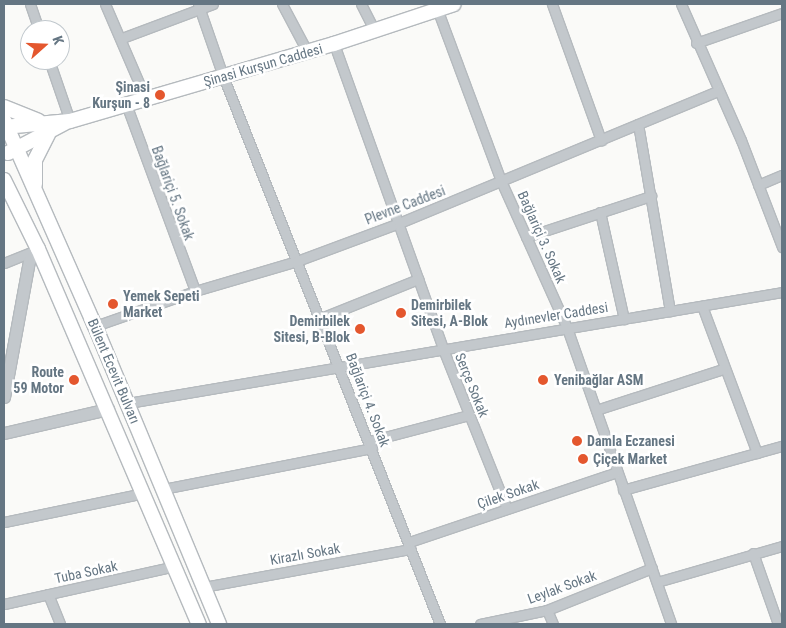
<!DOCTYPE html>
<meta charset="utf-8">
<style>
body{margin:0}
#map{position:relative;width:786px;height:628px;overflow:hidden;background:#fafaf8;font-family:"Roboto Condensed",sans-serif}
div>[style]{position:absolute}
[style*='--x']{left:calc(var(--x)*1px);top:calc(var(--y)*1px);width:calc(var(--w)*1px);rotate:calc(var(--a)*1deg)}
.roads{filter:drop-shadow(1px 0 #b5babe) drop-shadow(-1px 0 #b5babe) drop-shadow(0 1px #b5babe) drop-shadow(0 -1px #b5babe)}
.minor>*{height:9px;margin:-4.5px;padding:0 4.5px;transform-origin:4.5px;border-radius:4.5px;background:#c3c8cc}
.tertiary>*{height:11px;margin:-5.5px;padding:0 5.5px;transform-origin:5.5px;border-radius:5.5px;background:#c3c8cc}
.primary>*{height:14px;margin:-7px;padding:0 7px;transform-origin:7px;border-radius:7px;background:#fff}
.dots>*{width:14px;height:14px;translate:-50% -50%;box-sizing:border-box;border:2px solid #fff;border-radius:50%}
span{translate:-50% -50%;white-space:nowrap;text-align:center;line-height:1.15;-webkit-text-stroke:5px #fff;paint-order:stroke}
.street-label{font-size:14px;color:#657683}
.poi-label{font-size:14px;color:#657683;font-weight:700}
.right{translate:-100% -50%;text-align:right}
.left{translate:0 -50%;text-align:left}
.frame{position:absolute;inset:0;border:5px solid #657683;pointer-events:none}
.north{position:absolute;left:20px;top:20px;width:50px;height:50px;box-sizing:border-box;background:#fff;border:1px solid #c1c8cd;border-radius:50%;rotate:70deg;font-size:14px;font-weight:700;line-height:20px;text-align:center;color:#657683}
.north::after{content:'';display:block;margin:auto;width:18px;height:22px;background:#e4572e;clip-path:polygon(50% 0,100% 100%,50% 72%,0 100%)}
</style>
<div id="map">
<div class="roads">
<div class="minor">
<i style="--x:30;--y:4;--w:28;--a:71"></i>
<i style="--x:105;--y:4;--w:103;--a:66.7"></i>
<i style="--x:198;--y:4;--w:76;--a:70.9"></i>
<i style="--x:223;--y:76;--w:589;--a:68.4"></i>
<i style="--x:282;--y:4;--w:53;--a:62"></i>
<i style="--x:361;--y:4;--w:29;--a:63"></i>
<i style="--x:552;--y:4;--w:145;--a:70.2"></i>
<i style="--x:681;--y:4;--w:149;--a:66.2"></i>
<i style="--x:741;--y:140;--w:115;--a:69"></i>
<i style="--x:436;--y:6;--w:187;--a:69.6"></i>
<i style="--x:501;--y:181;--w:161;--a:65.8"></i>
<i style="--x:567;--y:328;--w:314;--a:70.6"></i>
<i style="--x:122;--y:38;--w:97;--a:-20.5"></i>
<i style="--x:696;--y:43;--w:91;--a:-19.2"></i>
<i style="--x:334;--y:44;--w:324;--a:70.3"></i>
<i style="--x:443;--y:349;--w:172;--a:68.2"></i>
<i style="--x:49;--y:60;--w:65;--a:71"></i>
<i style="--x:126;--y:104;--w:199;--a:69.7"></i>
<i style="--x:638;--y:124;--w:190;--a:80.3"></i>
<i style="--x:758;--y:185;--w:26;--a:-23"></i>
<i style="--x:600;--y:212;--w:110;--a:77.4"></i>
<i style="--x:526;--y:237;--w:132;--a:-18.2"></i>
<i style="--x:4;--y:263;--w:37;--a:-22"></i>
<i style="--x:702;--y:306;--w:157;--a:69.5"></i>
<i style="--x:321;--y:318;--w:105;--a:-21.9"></i>
<i style="--x:95;--y:326;--w:106;--a:-19.3"></i>
<i style="--x:195;--y:291;--w:106;--a:-16.4"></i>
<i style="--x:297;--y:261;--w:109;--a:-20.4"></i>
<i style="--x:399;--y:223;--w:345;--a:-22.5"></i>
<i style="--x:128;--y:403;--w:663;--a:-9.63"></i>
<i style="--x:596;--y:410;--w:133;--a:-17.9"></i>
<i style="--x:370;--y:441;--w:102;--a:-14.7"></i>
<i style="--x:163;--y:489;--w:213;--a:-11.1"></i>
<i style="--x:623;--y:490;--w:165;--a:-15.5"></i>
<i style="--x:4;--y:522;--w:143;--a:-11.7"></i>
<i style="--x:409;--y:542;--w:219;--a:-18.6"></i>
<i style="--x:753;--y:553;--w:75;--a:70.6"></i>
<i style="--x:657;--y:582;--w:130;--a:-16.1"></i>
<i style="--x:203;--y:587;--w:211;--a:-10.4"></i>
<i style="--x:48;--y:594;--w:32;--a:68"></i>
<i style="--x:4;--y:604;--w:175;--a:-12.5"></i>
<i style="--x:547;--y:610;--w:15;--a:67"></i>
<i style="--x:480;--y:624;--w:68;--a:-11.8"></i>
<i style="--x:547;--y:610;--w:113;--a:-21.8"></i>
</div>
<div class="tertiary">
<i style="--x:4;--y:397;--w:138;--a:-79.6"></i>
<i style="--x:29;--y:261;--w:15;--a:-53"></i>
<i style="--x:4;--y:433;--w:107;--a:-13"></i>
</div>
<div class="primary">
<i style="--x:4;--y:107;--w:37;--a:22"></i>
<i style="--x:4;--y:120;--w:225;--a:66.2"></i>
<i style="--x:95;--y:326;--w:323;--a:67.4"></i>
<i style="--x:4;--y:127;--w:66;--a:-5.2"></i>
<i style="--x:70;--y:121;--w:275;--a:-16.3"></i>
<i style="--x:334;--y:44;--w:126;--a:-18.4"></i>
<i style="--x:8;--y:153;--w:64;--a:-27.8"></i>
<i style="--x:4;--y:180;--w:77;--a:63.8"></i>
<i style="--x:38;--y:249;--w:408;--a:66.8"></i>
<i style="--x:35;--y:184;--w:24;--a:-90"></i>
<i style="--x:35;--y:160;--w:29;--a:-63"></i>
</div>
</div>
<div class="dots">
<i style="left:160px;top:95px;background:#e4572e"></i>
<i style="left:113px;top:304px;background:#e4572e"></i>
<i style="left:401px;top:313px;background:#e4572e"></i>
<i style="left:360px;top:329px;background:#e4572e"></i>
<i style="left:74px;top:380px;background:#e4572e"></i>
<i style="left:543px;top:380px;background:#e4572e"></i>
<i style="left:577px;top:441px;background:#e4572e"></i>
<i style="left:583px;top:459px;background:#e4572e"></i>
</div>
<div class="street-label">
<span style="left:263px;top:65px;rotate:-16deg">Şinasi Kurşun Caddesi</span>
<span style="left:173px;top:193px;rotate:70deg">Bağlariçi 5. Sokak</span>
<span style="left:405px;top:205px;rotate:-21deg">Plevne Caddesi</span>
<span style="left:542px;top:237px;rotate:66deg">Bağlariçi 3. Sokak</span>
<span style="left:556px;top:315px;rotate:-9deg">Aydınevler Caddesi</span>
<span style="left:114px;top:371px;rotate:67deg">Bülent Ecevit Bulvarı</span>
<span style="left:472px;top:385px;rotate:68deg">Serçe Sokak</span>
<span style="left:368px;top:400px;rotate:69deg">Bağlariçi 4. Sokak</span>
<span style="left:508px;top:494px;rotate:-19deg">Çilek Sokak</span>
<span style="left:305px;top:554px;rotate:-10deg">Kirazlı Sokak</span>
<span style="left:86px;top:572px;rotate:-12deg">Tuba Sokak</span>
<span style="left:562px;top:587px;rotate:-20deg">Leylak Sokak</span>
</div>
<div class="poi-label">
<span class="right" style="left:150px;top:95px">Şinasi<br>Kurşun - 8</span>
<span class="left" style="left:123px;top:304px">Yemek Sepeti<br>Market</span>
<span class="left" style="left:411px;top:313px">Demirbilek<br>Sitesi, A-Blok</span>
<span class="right" style="left:350px;top:329px">Demirbilek<br>Sitesi, B-Blok</span>
<span class="right" style="left:64px;top:380px">Route<br>59 Motor</span>
<span class="left" style="left:554px;top:380px">Yenibağlar ASM</span>
<span class="left" style="left:587px;top:441px">Damla Eczanesi</span>
<span class="left" style="left:593px;top:459px">Çiçek Market</span>
</div>
<div class="frame"></div>
<div class="north">K</div>
</div>
